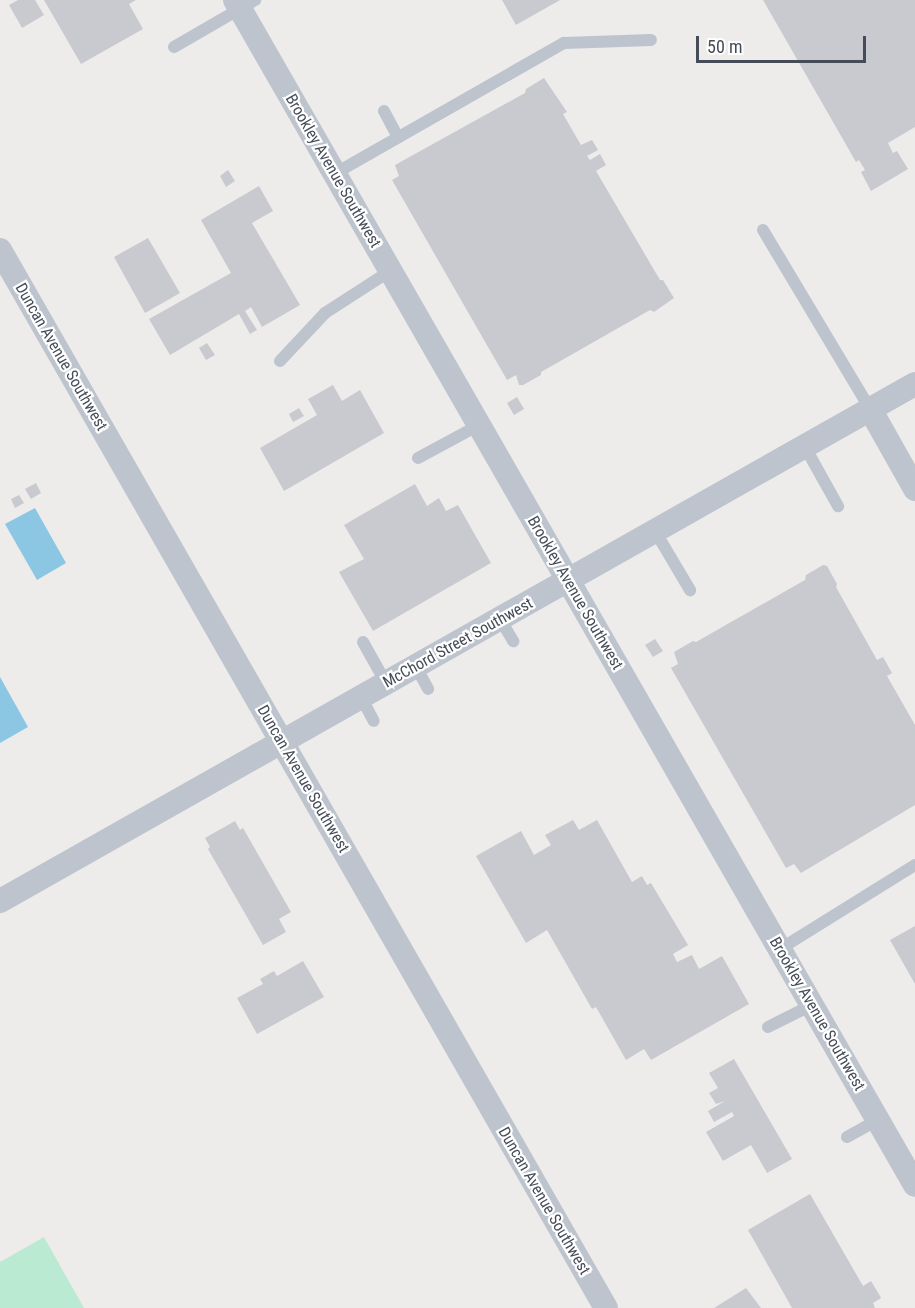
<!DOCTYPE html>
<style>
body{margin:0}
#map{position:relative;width:915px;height:1308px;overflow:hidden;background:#eeebeb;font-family:"Roboto Condensed",sans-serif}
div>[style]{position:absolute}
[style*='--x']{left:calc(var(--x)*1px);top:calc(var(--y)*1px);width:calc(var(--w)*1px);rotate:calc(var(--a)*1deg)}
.green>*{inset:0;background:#bbead3}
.water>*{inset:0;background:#8bc7e3}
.building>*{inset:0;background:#c8cad0}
.lane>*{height:12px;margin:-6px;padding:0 6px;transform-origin:6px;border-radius:6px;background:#bdc4cd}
.street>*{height:24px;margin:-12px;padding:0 12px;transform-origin:12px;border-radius:12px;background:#bdc4cd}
span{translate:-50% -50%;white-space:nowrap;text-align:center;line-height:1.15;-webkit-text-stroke:4.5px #fff;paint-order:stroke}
.street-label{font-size:16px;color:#454c57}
.scale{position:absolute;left:696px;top:36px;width:170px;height:27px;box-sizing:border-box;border:3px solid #454c57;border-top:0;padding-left:8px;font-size:18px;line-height:21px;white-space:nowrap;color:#454c57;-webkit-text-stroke:4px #fff;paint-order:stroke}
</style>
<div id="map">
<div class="green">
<i style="clip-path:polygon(44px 1237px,84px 1308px,0 1308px,0 1262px)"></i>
</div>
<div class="water">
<i style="clip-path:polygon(35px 508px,66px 563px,37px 580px,5px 524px)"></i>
<i style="clip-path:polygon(0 677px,28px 727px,0 743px)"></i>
</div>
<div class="building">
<i style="clip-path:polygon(18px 0,35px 0,44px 15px,22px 28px,9px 5px)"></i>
<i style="clip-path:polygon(44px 0,136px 0,129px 4px,143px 29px,81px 64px)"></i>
<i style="clip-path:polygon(502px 0,560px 0,516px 25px)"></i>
<i style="clip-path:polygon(763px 0,915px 0,915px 127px,888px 143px,893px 153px,897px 151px,908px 169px,871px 191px,861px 172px,865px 170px,859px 160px,856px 162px)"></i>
<i style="clip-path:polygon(544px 78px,567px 112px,563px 114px,581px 145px,592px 140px,598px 150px,587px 156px,590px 160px,600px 154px,606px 165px,596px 171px,660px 280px,663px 280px,674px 298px,654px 312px,650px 310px,541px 372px,541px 375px,523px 385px,519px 385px,516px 375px,507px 380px,392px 180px,399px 176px,395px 165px,525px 93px,526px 89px)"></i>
<i style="clip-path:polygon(228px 170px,235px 181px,226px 187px,220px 176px)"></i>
<i style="clip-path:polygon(259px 186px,273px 211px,252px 223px,300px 305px,262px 327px,251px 307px,245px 311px,257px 330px,250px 334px,239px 314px,170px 355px,149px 319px,231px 273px,201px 220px)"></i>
<i style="clip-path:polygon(148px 238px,180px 293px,145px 313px,114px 257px)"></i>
<i style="clip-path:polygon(207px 343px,215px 355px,206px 360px,199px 348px)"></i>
<i style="clip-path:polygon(333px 385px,342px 401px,360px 390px,384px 433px,284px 491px,260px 448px,317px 415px,308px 399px)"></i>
<i style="clip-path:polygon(517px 397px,524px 409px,514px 415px,507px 403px)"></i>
<i style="clip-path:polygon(299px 408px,304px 416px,293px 422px,289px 414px)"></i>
<i style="clip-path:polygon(36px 483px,41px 493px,31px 499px,25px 489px)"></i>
<i style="clip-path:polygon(415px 484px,427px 506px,439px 498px,446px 511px,458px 505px,491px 563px,373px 631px,339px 572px,364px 559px,344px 525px)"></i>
<i style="clip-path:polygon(19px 495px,24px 503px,15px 508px,11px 499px)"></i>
<i style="clip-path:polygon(823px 565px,827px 566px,837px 584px,836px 587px,877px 660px,883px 657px,892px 673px,887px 676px,915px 725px,915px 805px,801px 873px,794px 864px,786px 868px,671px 668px,678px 664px,674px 652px,693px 641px,696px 642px,805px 580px,806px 575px)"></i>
<i style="clip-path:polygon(655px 639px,663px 651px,653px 657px,645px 645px)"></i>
<i style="clip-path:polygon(573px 820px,579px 830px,597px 820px,632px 882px,642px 876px,647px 885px,651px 883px,688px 945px,673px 954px,677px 962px,692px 955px,699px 969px,722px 956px,749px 1004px,651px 1060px,644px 1049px,626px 1060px,596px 1007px,592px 1009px,547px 930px,526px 943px,476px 856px,521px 831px,534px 855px,551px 845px,545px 835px)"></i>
<i style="clip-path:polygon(235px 821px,240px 830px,243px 828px,291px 912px,279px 919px,286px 932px,263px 945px,208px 849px,210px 847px,205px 838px)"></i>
<i style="clip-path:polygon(915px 926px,915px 984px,890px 940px)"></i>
<i style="clip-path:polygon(303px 961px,324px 997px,257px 1034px,237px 998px,263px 984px,260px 979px,274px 971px,277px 976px)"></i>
<i style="clip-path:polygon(734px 1059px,792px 1159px,767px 1173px,751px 1145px,723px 1161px,706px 1132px,734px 1116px,732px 1112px,714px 1122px,708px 1111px,725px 1101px,716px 1104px,709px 1093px,718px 1088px,709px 1073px)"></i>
<i style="clip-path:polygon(810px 1194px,863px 1286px,871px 1281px,880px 1296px,881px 1298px,873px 1303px,875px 1308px,792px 1308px,748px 1230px)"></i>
<i style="clip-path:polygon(746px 1288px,761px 1308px,714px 1308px)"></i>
</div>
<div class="lane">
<i style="--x:174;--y:47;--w:94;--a:-30.1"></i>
<i style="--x:384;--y:111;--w:30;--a:62"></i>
<i style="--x:334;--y:174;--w:265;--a:-29.7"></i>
<i style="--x:564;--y:43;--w:87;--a:-2"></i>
<i style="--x:763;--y:230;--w:209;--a:59.1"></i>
<i style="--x:280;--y:361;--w:66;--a:-46.8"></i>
<i style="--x:325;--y:313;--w:77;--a:-32.9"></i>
<i style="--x:805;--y:447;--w:68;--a:60.8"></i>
<i style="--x:418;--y:458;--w:69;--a:-28.4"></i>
<i style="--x:655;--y:531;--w:69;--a:59.3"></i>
<i style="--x:500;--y:619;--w:26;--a:59"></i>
<i style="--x:363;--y:642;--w:47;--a:60.7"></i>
<i style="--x:416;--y:667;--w:25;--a:61"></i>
<i style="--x:361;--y:697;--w:27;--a:62"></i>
<i style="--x:780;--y:949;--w:159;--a:-31.9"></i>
<i style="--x:768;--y:1027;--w:49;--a:-26.6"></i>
<i style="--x:847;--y:1137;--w:35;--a:-29"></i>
</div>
<div class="street">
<i style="--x:235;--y:0;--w:1366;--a:60.15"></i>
<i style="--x:0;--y:250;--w:1219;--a:60.2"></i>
<i style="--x:870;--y:409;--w:92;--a:60.6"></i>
<i style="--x:0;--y:901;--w:1051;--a:-29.47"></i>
</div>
<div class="street-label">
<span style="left:333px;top:171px;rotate:60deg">Brookley Avenue Southwest</span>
<span style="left:61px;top:357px;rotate:60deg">Duncan Avenue Southwest</span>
<span style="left:575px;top:593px;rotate:60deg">Brookley Avenue Southwest</span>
<span style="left:458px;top:643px;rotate:-29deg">McChord Street Southwest</span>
<span style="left:303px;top:779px;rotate:60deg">Duncan Avenue Southwest</span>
<span style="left:817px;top:1014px;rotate:60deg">Brookley Avenue Southwest</span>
<span style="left:544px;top:1201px;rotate:60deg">Duncan Avenue Southwest</span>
</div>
<div class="scale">50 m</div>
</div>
